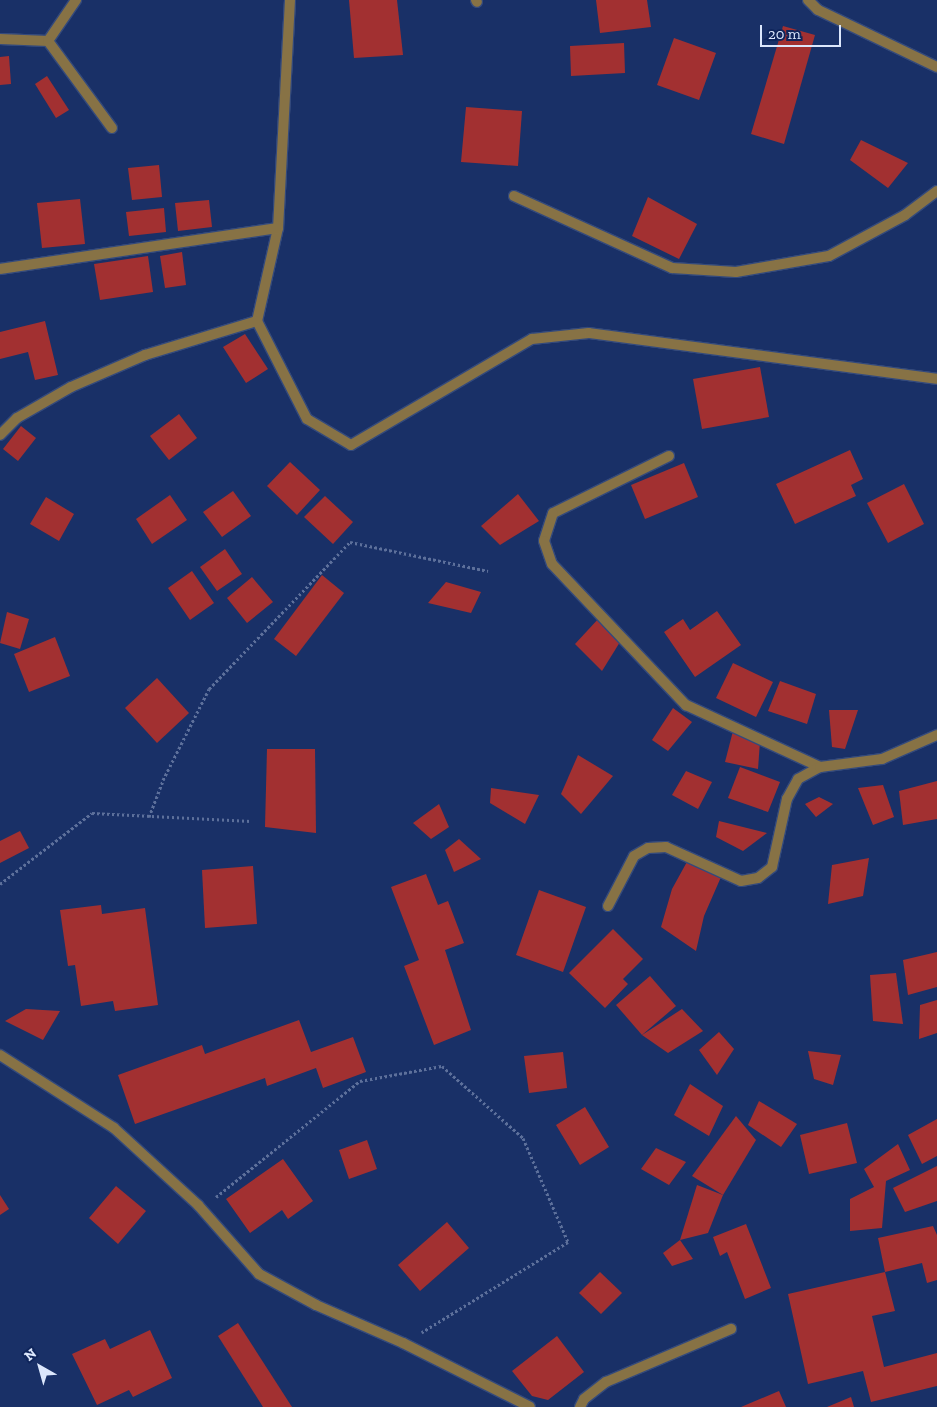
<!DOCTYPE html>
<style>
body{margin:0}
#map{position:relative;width:937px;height:1407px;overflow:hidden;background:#193067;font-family:"Zilla Slab",serif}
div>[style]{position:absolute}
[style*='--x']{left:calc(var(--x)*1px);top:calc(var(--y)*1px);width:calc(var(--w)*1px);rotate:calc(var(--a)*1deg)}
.building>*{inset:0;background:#a23031}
.path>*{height:3px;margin-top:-1.5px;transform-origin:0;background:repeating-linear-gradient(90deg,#5d709b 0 2.5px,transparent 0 5px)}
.roads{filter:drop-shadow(1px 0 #344a7c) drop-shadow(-1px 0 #344a7c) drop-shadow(0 1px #344a7c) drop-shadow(0 -1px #344a7c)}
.street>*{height:10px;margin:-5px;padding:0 5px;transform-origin:5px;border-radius:5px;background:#877245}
span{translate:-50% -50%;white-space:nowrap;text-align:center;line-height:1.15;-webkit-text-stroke:4px #0f255b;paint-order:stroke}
.north{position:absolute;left:15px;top:1342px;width:50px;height:50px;-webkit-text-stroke:4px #0f255b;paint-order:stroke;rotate:322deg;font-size:14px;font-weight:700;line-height:20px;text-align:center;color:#dce7fc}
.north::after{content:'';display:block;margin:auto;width:18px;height:22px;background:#dce7fc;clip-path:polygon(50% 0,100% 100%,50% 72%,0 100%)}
.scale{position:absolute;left:760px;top:25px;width:81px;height:22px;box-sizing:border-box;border:2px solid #dce7fc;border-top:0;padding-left:6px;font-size:15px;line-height:18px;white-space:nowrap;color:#dce7fc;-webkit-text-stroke:4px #0f255b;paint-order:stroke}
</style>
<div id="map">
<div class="building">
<i style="clip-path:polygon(349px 0,397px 0,403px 55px,354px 58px)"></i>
<i style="clip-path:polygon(596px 0,647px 0,651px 27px,600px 33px)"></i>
<i style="clip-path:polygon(783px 26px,815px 35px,784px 144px,751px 134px)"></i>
<i style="clip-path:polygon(674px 38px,716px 53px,699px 100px,657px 85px)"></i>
<i style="clip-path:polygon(624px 43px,625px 73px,571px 76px,570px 46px)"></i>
<i style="clip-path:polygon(9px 56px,11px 84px,0 85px,0 57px)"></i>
<i style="clip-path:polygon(47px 76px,69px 110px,56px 118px,35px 84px)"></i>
<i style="clip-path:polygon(466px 107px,522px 111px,518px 166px,461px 162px)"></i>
<i style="clip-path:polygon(861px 140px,908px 163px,888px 188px,850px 160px)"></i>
<i style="clip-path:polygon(159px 165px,162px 197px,132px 200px,128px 168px)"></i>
<i style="clip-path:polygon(648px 197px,697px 224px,679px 259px,632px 236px)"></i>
<i style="clip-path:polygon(80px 199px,85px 244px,42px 248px,37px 203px)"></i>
<i style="clip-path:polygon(209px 200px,212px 227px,178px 231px,175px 203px)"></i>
<i style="clip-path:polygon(164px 208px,166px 232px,129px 236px,126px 212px)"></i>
<i style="clip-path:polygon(182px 252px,186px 285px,165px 288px,160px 256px)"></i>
<i style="clip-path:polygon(148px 256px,153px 292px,100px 300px,94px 264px)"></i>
<i style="clip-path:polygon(45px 321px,58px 375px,35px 380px,28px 352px,0 359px,0 332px)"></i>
<i style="clip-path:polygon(245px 334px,268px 369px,246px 383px,223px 347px)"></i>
<i style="clip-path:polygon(760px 367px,769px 417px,702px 429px,693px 379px)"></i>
<i style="clip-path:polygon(179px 414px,197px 438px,169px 460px,150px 436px)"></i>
<i style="clip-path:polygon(21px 426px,36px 438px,18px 461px,3px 449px)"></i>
<i style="clip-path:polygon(850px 450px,863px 479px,851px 485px,856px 496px,795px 524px,776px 484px)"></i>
<i style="clip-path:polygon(290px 462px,320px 490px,297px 515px,267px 486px)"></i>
<i style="clip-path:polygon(684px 463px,698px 497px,645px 519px,631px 485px)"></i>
<i style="clip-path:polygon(904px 484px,924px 524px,888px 543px,867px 503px)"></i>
<i style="clip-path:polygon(233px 491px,251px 516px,222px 537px,203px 512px)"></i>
<i style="clip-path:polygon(518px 494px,539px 521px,500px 545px,481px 526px)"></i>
<i style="clip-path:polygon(170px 495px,187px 520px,152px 544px,136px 519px)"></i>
<i style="clip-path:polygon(325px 496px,353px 522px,333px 544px,304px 517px)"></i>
<i style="clip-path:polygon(46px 497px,74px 514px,59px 541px,30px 524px)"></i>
<i style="clip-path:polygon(225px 549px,242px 574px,217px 591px,200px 567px)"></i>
<i style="clip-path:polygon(192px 571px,214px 603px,190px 620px,168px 588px)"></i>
<i style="clip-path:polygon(322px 575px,344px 593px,296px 656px,274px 639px)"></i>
<i style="clip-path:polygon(252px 577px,273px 602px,247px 623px,227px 598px)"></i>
<i style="clip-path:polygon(446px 582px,481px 592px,471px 613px,428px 603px)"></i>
<i style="clip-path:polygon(717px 611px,741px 645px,695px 677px,664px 632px,683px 619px,690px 630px)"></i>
<i style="clip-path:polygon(7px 612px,29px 619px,20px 649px,0 643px)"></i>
<i style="clip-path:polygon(600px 617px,620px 642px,602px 671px,575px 644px)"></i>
<i style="clip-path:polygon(55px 637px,70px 676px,29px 692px,14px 654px)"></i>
<i style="clip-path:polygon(733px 663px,773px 682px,756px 717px,716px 698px)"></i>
<i style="clip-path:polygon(157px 678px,189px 713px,157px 743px,125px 708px)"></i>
<i style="clip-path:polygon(780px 681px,816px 694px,807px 724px,768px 711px)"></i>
<i style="clip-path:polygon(673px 708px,692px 722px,668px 751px,652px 740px)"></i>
<i style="clip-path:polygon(829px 710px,858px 710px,845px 749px,832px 747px)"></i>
<i style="clip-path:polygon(733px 731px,760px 742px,758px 769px,725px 762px)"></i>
<i style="clip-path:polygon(267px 749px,315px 749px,316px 833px,265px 827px)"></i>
<i style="clip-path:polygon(578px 755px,613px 776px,581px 814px,561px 794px)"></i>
<i style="clip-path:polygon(740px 767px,780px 782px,768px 812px,728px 798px)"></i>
<i style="clip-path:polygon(686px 771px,712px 782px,698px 809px,672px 795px)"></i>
<i style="clip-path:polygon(937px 781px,937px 819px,903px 825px,899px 791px)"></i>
<i style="clip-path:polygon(883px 785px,894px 817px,873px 825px,858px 788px)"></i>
<i style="clip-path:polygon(491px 788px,539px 795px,525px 824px,490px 803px)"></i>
<i style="clip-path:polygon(819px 797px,833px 804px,816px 817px,805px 804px)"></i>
<i style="clip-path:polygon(439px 804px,449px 827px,431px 839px,413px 823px)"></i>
<i style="clip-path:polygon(719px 821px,767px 833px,743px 851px,716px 837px)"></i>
<i style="clip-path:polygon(20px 831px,29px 848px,0 863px,0 841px)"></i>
<i style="clip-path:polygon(459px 839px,481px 859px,454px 872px,445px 850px)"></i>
<i style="clip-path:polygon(869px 858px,863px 896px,828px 904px,832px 865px)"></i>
<i style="clip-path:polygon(688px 860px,721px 877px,704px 916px,696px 951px,661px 927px,672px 889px)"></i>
<i style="clip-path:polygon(253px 866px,257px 924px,205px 928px,202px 870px)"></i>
<i style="clip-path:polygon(426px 874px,438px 905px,448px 901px,464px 943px,445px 950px,471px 1030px,434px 1045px,404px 966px,419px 960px,391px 887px)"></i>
<i style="clip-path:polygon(539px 890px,586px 907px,563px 972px,516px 955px)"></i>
<i style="clip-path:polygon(101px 905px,102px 914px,145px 908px,158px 1005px,115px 1011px,113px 1001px,81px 1006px,75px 965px,68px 966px,60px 910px)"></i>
<i style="clip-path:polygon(613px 929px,643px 959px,623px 979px,628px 984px,605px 1008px,569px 973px)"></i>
<i style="clip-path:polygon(937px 952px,937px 987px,908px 995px,903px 960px)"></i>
<i style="clip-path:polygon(896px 973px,903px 1024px,873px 1021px,870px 975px)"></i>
<i style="clip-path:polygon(650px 976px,676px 1006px,642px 1035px,616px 1005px)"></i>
<i style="clip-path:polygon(937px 1000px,937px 1033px,919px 1039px,920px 1005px)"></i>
<i style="clip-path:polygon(26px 1009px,60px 1011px,43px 1040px,5px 1021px)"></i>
<i style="clip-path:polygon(682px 1009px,703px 1031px,668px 1053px,642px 1035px)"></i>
<i style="clip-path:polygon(299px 1020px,311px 1052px,353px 1037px,366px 1072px,323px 1088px,316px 1068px,267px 1086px,265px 1078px,135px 1124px,118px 1075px,202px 1045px,205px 1054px)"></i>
<i style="clip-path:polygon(719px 1032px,734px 1049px,717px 1075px,699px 1050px)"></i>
<i style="clip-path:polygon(808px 1051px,841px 1055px,833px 1085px,814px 1079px)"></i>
<i style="clip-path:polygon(563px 1052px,567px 1088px,529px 1093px,524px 1056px)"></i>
<i style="clip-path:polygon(690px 1084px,723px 1106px,709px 1136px,674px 1115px)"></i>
<i style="clip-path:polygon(759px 1101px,797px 1124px,781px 1147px,748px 1125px)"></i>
<i style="clip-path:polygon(585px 1107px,609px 1147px,580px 1165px,556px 1125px)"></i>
<i style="clip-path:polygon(736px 1116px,756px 1140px,723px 1195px,692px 1176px)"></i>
<i style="clip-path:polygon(937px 1119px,937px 1156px,922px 1164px,908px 1135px)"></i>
<i style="clip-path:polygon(847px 1123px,857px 1163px,809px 1174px,800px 1135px)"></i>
<i style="clip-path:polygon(367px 1140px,377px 1169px,349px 1179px,339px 1150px)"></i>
<i style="clip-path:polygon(898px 1144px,910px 1170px,886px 1181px,882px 1228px,850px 1231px,850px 1199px,874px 1187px,864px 1169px)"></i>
<i style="clip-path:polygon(656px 1148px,686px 1162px,669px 1185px,641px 1169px)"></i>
<i style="clip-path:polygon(283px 1159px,313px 1201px,288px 1219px,282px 1210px,250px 1233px,226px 1199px)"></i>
<i style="clip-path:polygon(937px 1166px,937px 1201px,905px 1212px,893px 1188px)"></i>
<i style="clip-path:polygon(697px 1185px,723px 1195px,708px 1233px,680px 1240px)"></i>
<i style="clip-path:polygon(116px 1186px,146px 1211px,118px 1244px,89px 1218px)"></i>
<i style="clip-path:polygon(0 1195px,9px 1209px,0 1215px)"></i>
<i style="clip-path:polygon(447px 1222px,469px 1248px,420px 1291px,398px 1265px)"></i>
<i style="clip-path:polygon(746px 1224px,771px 1288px,745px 1299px,727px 1252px,720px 1256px,713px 1237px)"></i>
<i style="clip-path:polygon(933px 1226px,937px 1235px,937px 1280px,927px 1283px,922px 1263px,885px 1272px,878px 1238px)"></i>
<i style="clip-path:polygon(680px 1240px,693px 1259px,672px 1266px,663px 1253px)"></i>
<i style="clip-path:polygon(600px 1272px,622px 1293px,601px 1314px,579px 1293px)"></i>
<i style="clip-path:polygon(885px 1272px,895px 1311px,872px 1316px,884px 1367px,937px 1353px,937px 1386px,871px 1402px,863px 1371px,808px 1384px,788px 1294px)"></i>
<i style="clip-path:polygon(238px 1323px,292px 1407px,263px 1407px,218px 1336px)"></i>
<i style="clip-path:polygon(150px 1330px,172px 1378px,133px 1397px,129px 1390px,97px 1405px,72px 1354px,105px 1339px,110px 1349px)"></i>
<i style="clip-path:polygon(557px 1336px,584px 1372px,548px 1400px,532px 1396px,512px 1371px)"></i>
<i style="clip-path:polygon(779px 1391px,786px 1407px,741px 1407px)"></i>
<i style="clip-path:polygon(851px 1397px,854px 1407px,827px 1407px)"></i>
</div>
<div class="path">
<i style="--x:149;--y:817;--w:40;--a:-69"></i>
<i style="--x:163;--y:780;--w:102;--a:-63.2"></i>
<i style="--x:209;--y:689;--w:204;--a:-46.2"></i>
<i style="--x:350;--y:542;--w:141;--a:11.9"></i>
<i style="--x:0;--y:884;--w:116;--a:-37.7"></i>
<i style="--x:92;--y:813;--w:159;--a:2.9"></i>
<i style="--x:216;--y:1197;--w:185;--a:-38.9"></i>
<i style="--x:360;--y:1081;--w:83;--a:-10.4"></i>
<i style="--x:442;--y:1066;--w:108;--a:41.6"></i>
<i style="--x:523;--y:1138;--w:113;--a:66.6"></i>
<i style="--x:568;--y:1242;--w:172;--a:148.3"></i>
</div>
<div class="roads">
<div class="street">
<i style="--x:290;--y:0;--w:228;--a:93"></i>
<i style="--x:278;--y:228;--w:95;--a:102.7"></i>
<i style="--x:257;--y:321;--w:110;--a:63"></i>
<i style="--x:307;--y:419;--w:51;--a:30.6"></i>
<i style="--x:351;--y:445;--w:210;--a:-30.4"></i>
<i style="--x:532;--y:339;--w:57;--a:-6"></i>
<i style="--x:589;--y:333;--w:351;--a:7.5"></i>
<i style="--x:476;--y:0;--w:2;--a:63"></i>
<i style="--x:808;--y:0;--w:14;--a:45"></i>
<i style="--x:818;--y:10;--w:132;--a:25.6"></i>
<i style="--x:0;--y:39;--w:48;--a:2.4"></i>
<i style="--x:48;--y:41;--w:50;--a:-55.7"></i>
<i style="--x:48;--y:41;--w:108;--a:53.7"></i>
<i style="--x:514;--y:196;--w:174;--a:24.5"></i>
<i style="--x:672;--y:268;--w:64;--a:3.6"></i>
<i style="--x:736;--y:272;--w:94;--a:-9.8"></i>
<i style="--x:829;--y:256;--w:86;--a:-28.3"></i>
<i style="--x:905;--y:215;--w:40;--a:-37"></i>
<i style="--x:0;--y:269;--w:281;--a:-8.4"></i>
<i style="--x:0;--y:435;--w:24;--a:-45"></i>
<i style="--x:17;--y:418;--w:62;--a:-29.9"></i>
<i style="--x:71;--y:387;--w:81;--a:-23.4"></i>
<i style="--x:145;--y:355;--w:117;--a:-16.9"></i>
<i style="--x:669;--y:456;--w:129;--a:153.8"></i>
<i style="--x:553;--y:513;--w:29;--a:108"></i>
<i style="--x:544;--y:541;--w:24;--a:71"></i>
<i style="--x:552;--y:564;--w:195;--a:46.5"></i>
<i style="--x:686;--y:705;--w:148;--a:24.8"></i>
<i style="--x:608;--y:906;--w:56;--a:-62.5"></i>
<i style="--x:634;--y:856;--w:16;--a:-30"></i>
<i style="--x:648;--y:848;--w:18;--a:-3"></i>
<i style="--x:666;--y:847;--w:82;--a:24.4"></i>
<i style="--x:741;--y:881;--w:17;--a:-10"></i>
<i style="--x:758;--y:878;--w:18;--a:-38"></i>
<i style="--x:772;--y:867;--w:70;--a:-77.6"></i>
<i style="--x:787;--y:799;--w:23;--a:-61"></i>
<i style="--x:798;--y:779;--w:25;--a:-29"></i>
<i style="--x:820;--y:767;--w:63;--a:-7.4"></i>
<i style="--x:882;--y:759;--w:60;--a:-23.6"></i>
<i style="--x:0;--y:1055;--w:135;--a:32.6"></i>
<i style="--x:114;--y:1128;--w:114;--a:42.5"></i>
<i style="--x:198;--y:1205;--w:92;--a:48.5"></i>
<i style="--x:259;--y:1274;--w:65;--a:28.5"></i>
<i style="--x:316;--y:1305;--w:95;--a:23.6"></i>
<i style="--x:403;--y:1343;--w:142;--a:26.7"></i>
<i style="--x:580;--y:1407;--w:9;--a:-63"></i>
<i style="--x:584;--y:1399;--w:28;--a:-38"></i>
<i style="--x:606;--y:1382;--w:136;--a:-23"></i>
</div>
</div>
<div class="north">N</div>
<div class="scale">20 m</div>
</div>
